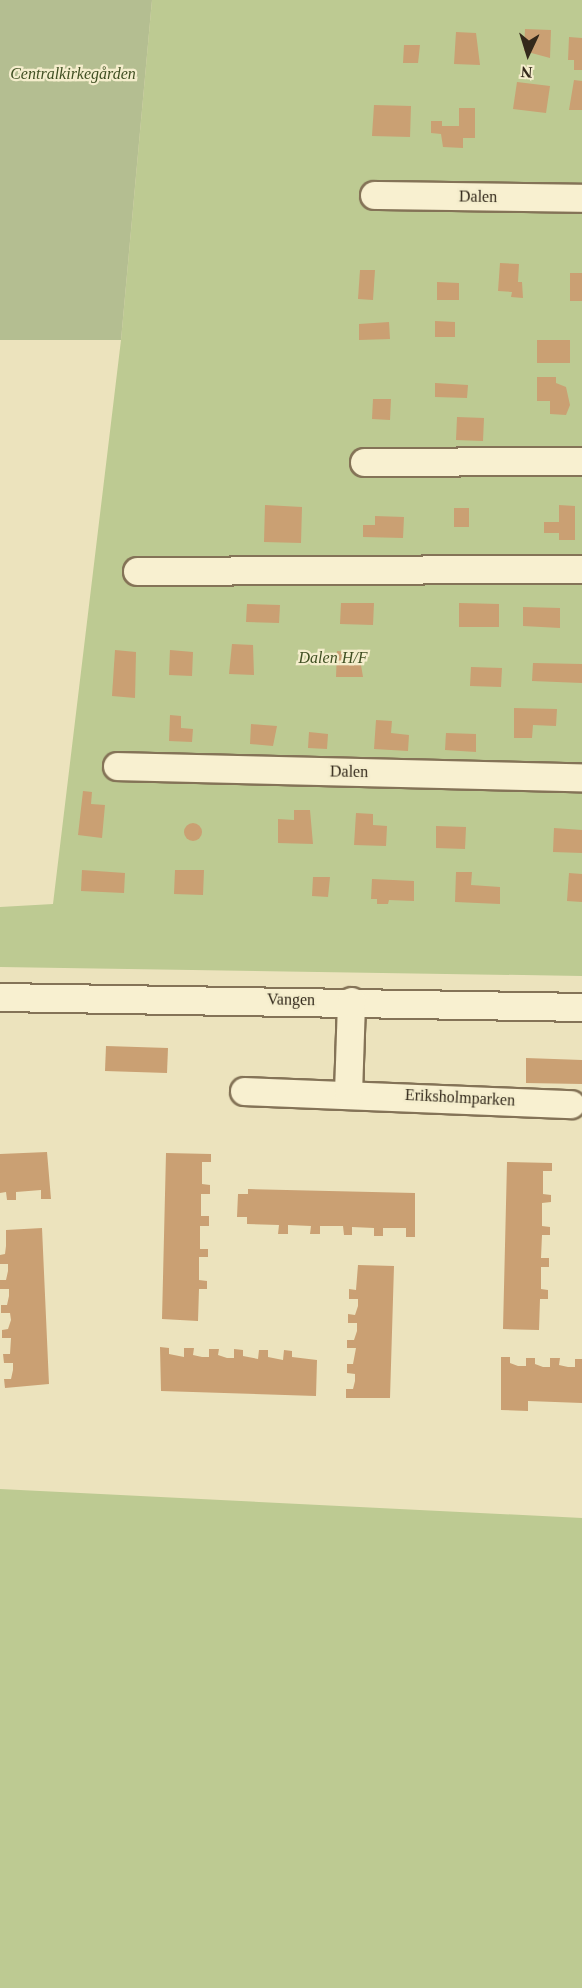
<!DOCTYPE html>
<meta charset="utf-8">
<style>
body{margin:0}
#map{position:relative;width:582px;height:1988px;overflow:hidden;background:#ece3bd;font-family:Georgia,serif}
div>[style]{position:absolute}
[style*='--x']{left:calc(var(--x)*1px);top:calc(var(--y)*1px);width:calc(var(--w)*1px);rotate:calc(var(--a)*1deg)}
.green>*{inset:0;background:#bdca92}
.cemetery>*{inset:0;background:#b4be91}
.building>*{inset:0;background:#caa073}
.round{border-radius:50%}
.roads{filter:drop-shadow(2px 0 #847357) drop-shadow(-2px 0 #847357) drop-shadow(0 2px #847357) drop-shadow(0 -2px #847357)}
.minor>*{height:27px;margin:-13.5px;padding:0 13.5px;transform-origin:13.5px;border-radius:13.5px;background:#f8f0d0}
span{translate:-50% -50%;white-space:nowrap;text-align:center;line-height:1.15;-webkit-text-stroke:4.5px #f4edcc;paint-order:stroke}
.park-label{font-size:16px;color:#3f4f22;font-style:italic}
.street-label{font-size:16px;color:#33291b}
.north{position:absolute;left:498px;top:24px;width:60px;height:60px;-webkit-text-stroke:4px #f4edcc;paint-order:stroke;rotate:184deg;font-size:16px;font-weight:700;line-height:24px;text-align:center;color:#33291b}
.north::after{content:'';display:block;margin:auto;width:21px;height:27px;background:#33291b;clip-path:polygon(50% 0,100% 100%,50% 72%,0 100%)}
</style>
<div id="map">
<div class="green">
<i style="clip-path:polygon(152px 0,582px 0,582px 976px,0 967px,0 907px,53px 904px,121px 340px)"></i>
<i style="clip-path:polygon(0 1489px,582px 1518px,582px 1988px,0 1988px)"></i>
</div>
<div class="cemetery">
<i style="clip-path:polygon(0 0,152px 0,121px 340px,0 340px)"></i>
</div>
<div class="building">
<i style="clip-path:polygon(525px 29px,551px 30px,550px 58px,524px 51px)"></i>
<i style="clip-path:polygon(456px 32px,476px 33px,480px 65px,454px 64px)"></i>
<i style="clip-path:polygon(569px 37px,582px 38px,582px 70px,574px 70px,574px 60px,568px 60px)"></i>
<i style="clip-path:polygon(404px 45px,420px 45px,418px 63px,403px 63px)"></i>
<i style="clip-path:polygon(574px 80px,582px 81px,582px 110px,569px 110px)"></i>
<i style="clip-path:polygon(517px 82px,550px 86px,546px 113px,513px 109px)"></i>
<i style="clip-path:polygon(374px 105px,411px 106px,410px 137px,372px 136px)"></i>
<i style="clip-path:polygon(459px 108px,475px 108px,475px 138px,463px 138px,463px 148px,443px 147px,441px 134px,431px 133px,431px 121px,442px 121px,442px 126px,459px 126px)"></i>
<i style="clip-path:polygon(500px 263px,519px 264px,518px 282px,522px 282px,523px 298px,511px 297px,512px 292px,498px 291px)"></i>
<i style="clip-path:polygon(360px 270px,375px 270px,373px 300px,358px 299px)"></i>
<i style="clip-path:polygon(570px 273px,582px 273px,582px 301px,570px 301px)"></i>
<i style="clip-path:polygon(437px 282px,459px 283px,459px 300px,437px 300px)"></i>
<i style="clip-path:polygon(435px 321px,455px 322px,455px 337px,435px 337px)"></i>
<i style="clip-path:polygon(389px 322px,390px 339px,359px 340px,359px 324px)"></i>
<i style="clip-path:polygon(537px 340px,570px 340px,570px 363px,537px 363px)"></i>
<i style="clip-path:polygon(537px 377px,556px 377px,556px 383px,566px 387px,570px 405px,566px 415px,550px 414px,550px 401px,537px 401px)"></i>
<i style="clip-path:polygon(435px 383px,468px 385px,467px 398px,435px 397px)"></i>
<i style="clip-path:polygon(373px 399px,391px 399px,390px 420px,372px 419px)"></i>
<i style="clip-path:polygon(457px 417px,484px 418px,483px 441px,456px 440px)"></i>
<i style="clip-path:polygon(265px 505px,302px 507px,301px 543px,264px 542px)"></i>
<i style="clip-path:polygon(559px 505px,575px 506px,575px 540px,559px 540px,559px 533px,544px 533px,544px 522px,559px 522px)"></i>
<i style="clip-path:polygon(454px 508px,469px 508px,469px 527px,454px 527px)"></i>
<i style="clip-path:polygon(375px 516px,404px 517px,403px 538px,363px 537px,363px 525px,375px 525px)"></i>
<i style="clip-path:polygon(341px 603px,374px 603px,373px 625px,340px 624px)"></i>
<i style="clip-path:polygon(459px 603px,499px 604px,499px 627px,459px 627px)"></i>
<i style="clip-path:polygon(247px 604px,280px 605px,279px 623px,246px 622px)"></i>
<i style="clip-path:polygon(523px 607px,560px 608px,560px 628px,523px 626px)"></i>
<i style="clip-path:polygon(232px 644px,253px 645px,254px 675px,229px 674px)"></i>
<i style="clip-path:polygon(115px 650px,136px 652px,135px 698px,112px 696px)"></i>
<i style="clip-path:polygon(170px 650px,193px 652px,192px 676px,169px 675px)"></i>
<i style="clip-path:polygon(337px 651px,359px 653px,363px 677px,336px 677px)"></i>
<i style="clip-path:polygon(533px 663px,582px 664px,582px 683px,532px 681px)"></i>
<i style="clip-path:polygon(471px 667px,502px 668px,501px 687px,470px 686px)"></i>
<i style="clip-path:polygon(514px 708px,557px 709px,556px 726px,533px 725px,532px 738px,514px 738px)"></i>
<i style="clip-path:polygon(170px 715px,181px 716px,181px 728px,193px 729px,192px 742px,169px 741px)"></i>
<i style="clip-path:polygon(376px 720px,392px 721px,391px 733px,409px 735px,408px 751px,374px 749px)"></i>
<i style="clip-path:polygon(251px 724px,277px 726px,273px 746px,250px 744px)"></i>
<i style="clip-path:polygon(309px 732px,328px 734px,327px 749px,308px 748px)"></i>
<i style="clip-path:polygon(446px 733px,476px 734px,476px 752px,445px 750px)"></i>
<i style="clip-path:polygon(83px 791px,92px 792px,91px 804px,105px 805px,102px 838px,78px 835px)"></i>
<i style="clip-path:polygon(294px 810px,310px 810px,313px 844px,278px 843px,278px 819px,294px 820px)"></i>
<i style="clip-path:polygon(356px 813px,373px 814px,373px 825px,387px 826px,386px 846px,354px 845px)"></i>
<i class="round" style="left:184px;top:823px;width:18px;height:18px"></i>
<i style="clip-path:polygon(436px 826px,466px 827px,465px 849px,436px 848px)"></i>
<i style="clip-path:polygon(554px 828px,582px 830px,582px 853px,553px 852px)"></i>
<i style="clip-path:polygon(82px 870px,125px 873px,124px 893px,81px 891px)"></i>
<i style="clip-path:polygon(175px 870px,204px 870px,203px 895px,174px 894px)"></i>
<i style="clip-path:polygon(456px 872px,472px 872px,471px 885px,500px 887px,500px 904px,455px 902px)"></i>
<i style="clip-path:polygon(569px 873px,582px 874px,582px 902px,567px 901px)"></i>
<i style="clip-path:polygon(313px 877px,330px 877px,328px 897px,312px 896px)"></i>
<i style="clip-path:polygon(372px 879px,414px 881px,414px 901px,389px 900px,388px 904px,377px 904px,377px 899px,371px 899px)"></i>
<i style="clip-path:polygon(106px 1046px,168px 1048px,167px 1073px,105px 1071px)"></i>
<i style="clip-path:polygon(526px 1058px,582px 1060px,582px 1084px,526px 1083px)"></i>
<i style="clip-path:polygon(47px 1152px,51px 1199px,41px 1199px,41px 1190px,16px 1192px,16px 1200px,7px 1200px,6px 1192px,0 1193px,0 1154px)"></i>
<i style="clip-path:polygon(166px 1153px,211px 1154px,211px 1162px,202px 1162px,202px 1184px,210px 1185px,210px 1194px,201px 1194px,201px 1216px,209px 1216px,209px 1226px,200px 1226px,200px 1249px,208px 1249px,208px 1257px,199px 1257px,199px 1280px,207px 1281px,207px 1289px,199px 1289px,198px 1321px,162px 1319px)"></i>
<i style="clip-path:polygon(507px 1162px,552px 1163px,552px 1171px,543px 1171px,543px 1194px,551px 1195px,551px 1202px,542px 1203px,542px 1226px,550px 1227px,550px 1235px,542px 1235px,541px 1258px,549px 1258px,549px 1267px,541px 1267px,541px 1289px,548px 1290px,548px 1299px,540px 1299px,539px 1330px,503px 1329px)"></i>
<i style="clip-path:polygon(248px 1189px,415px 1193px,415px 1237px,406px 1237px,406px 1228px,383px 1228px,383px 1236px,374px 1236px,374px 1228px,352px 1227px,352px 1235px,344px 1235px,343px 1226px,320px 1226px,320px 1234px,310px 1234px,311px 1226px,288px 1225px,288px 1234px,278px 1234px,279px 1225px,247px 1224px,247px 1217px,237px 1217px,238px 1194px,248px 1194px)"></i>
<i style="clip-path:polygon(42px 1228px,49px 1384px,5px 1388px,4px 1379px,11px 1379px,13px 1370px,13px 1363px,4px 1363px,3px 1354px,10px 1354px,11px 1338px,2px 1338px,2px 1330px,8px 1329px,11px 1320px,10px 1313px,1px 1313px,1px 1305px,7px 1305px,9px 1296px,9px 1289px,0 1289px,0 1280px,6px 1280px,8px 1271px,8px 1264px,0 1264px,0 1255px,5px 1254px,6px 1246px,6px 1230px)"></i>
<i style="clip-path:polygon(358px 1265px,394px 1266px,390px 1398px,346px 1398px,346px 1389px,353px 1389px,355px 1381px,355px 1374px,347px 1373px,347px 1364px,353px 1364px,356px 1348px,347px 1348px,347px 1340px,354px 1340px,357px 1331px,357px 1323px,348px 1323px,348px 1314px,355px 1315px,358px 1306px,358px 1299px,349px 1299px,349px 1289px,356px 1290px)"></i>
<i style="clip-path:polygon(160px 1347px,169px 1348px,169px 1354px,184px 1357px,184px 1348px,194px 1348px,193px 1355px,202px 1357px,209px 1357px,209px 1349px,219px 1349px,218px 1355px,227px 1358px,234px 1358px,234px 1349px,243px 1350px,243px 1356px,258px 1359px,259px 1350px,268px 1350px,268px 1357px,283px 1360px,284px 1350px,292px 1351px,292px 1357px,317px 1360px,316px 1396px,161px 1391px)"></i>
<i style="clip-path:polygon(501px 1357px,510px 1357px,510px 1363px,518px 1366px,526px 1366px,526px 1358px,535px 1358px,535px 1364px,543px 1367px,550px 1367px,550px 1358px,560px 1358px,559px 1365px,568px 1367px,575px 1367px,575px 1359px,582px 1359px,582px 1403px,528px 1401px,528px 1411px,501px 1410px)"></i>
</div>
<div class="roads">
<div class="minor">
<i style="--x:374;--y:195;--w:208;--a:0.8"></i>
<i style="--x:364;--y:462;--w:218;--a:-0.3"></i>
<i style="--x:137;--y:571;--w:445;--a:-0.3"></i>
<i style="--x:117;--y:766;--w:465;--a:1.4"></i>
<i style="--x:0;--y:997;--w:582;--a:0.98"></i>
<i style="--x:244;--y:1091;--w:327;--a:2.3"></i>
<i style="--x:348;--y:1093;--w:92;--a:-88.1"></i>
</div>
</div>
<div class="park-label">
<span style="left:73px;top:74px">Centralkirkegården</span>
<span style="left:333px;top:658px">Dalen H/F</span>
</div>
<div class="street-label">
<span style="left:478px;top:197px;rotate:1deg">Dalen</span>
<span style="left:349px;top:772px;rotate:1deg">Dalen</span>
<span style="left:291px;top:1000px;rotate:1deg">Vangen</span>
<span style="left:460px;top:1098px;rotate:3deg">Eriksholmparken</span>
</div>
<div class="north">N</div>
</div>
